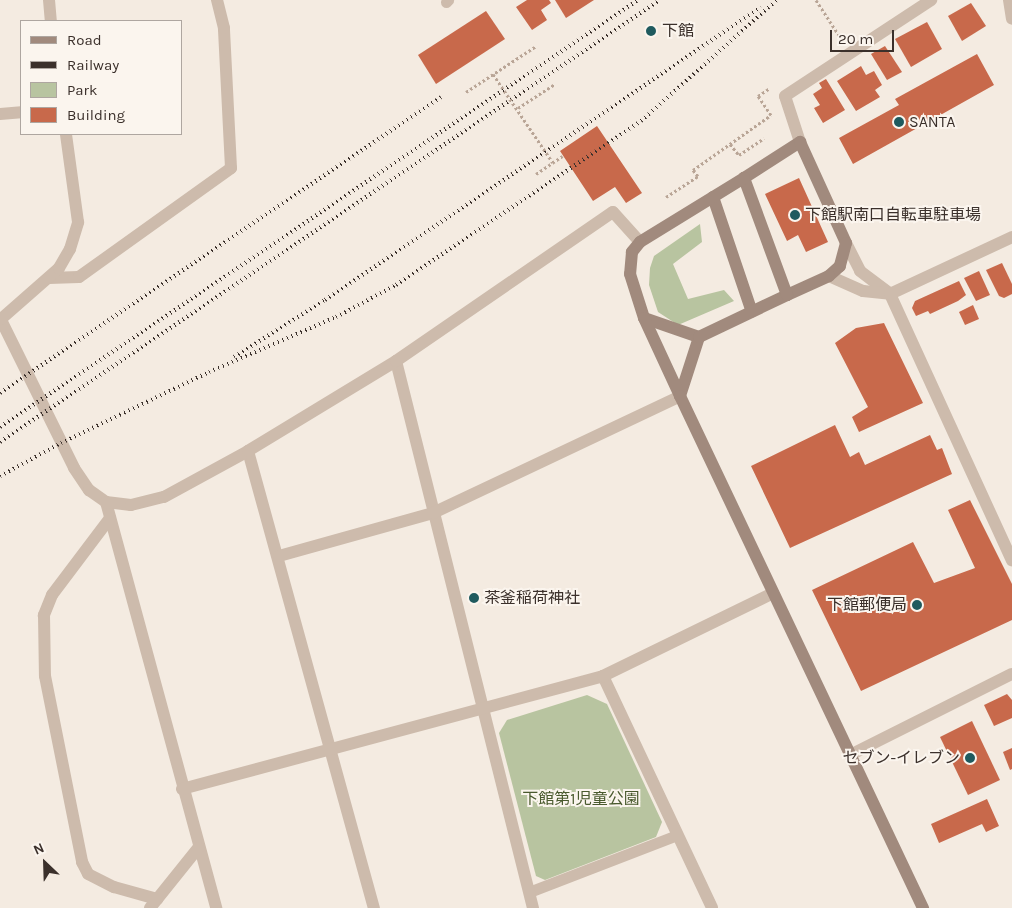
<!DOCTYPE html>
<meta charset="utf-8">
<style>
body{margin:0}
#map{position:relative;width:1012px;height:908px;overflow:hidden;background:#f4ebe1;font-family:Karla,"Noto Sans JP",sans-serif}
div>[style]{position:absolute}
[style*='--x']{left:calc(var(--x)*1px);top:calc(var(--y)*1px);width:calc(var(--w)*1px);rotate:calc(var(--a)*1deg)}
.green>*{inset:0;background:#b8c4a0}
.building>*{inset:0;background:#c8694b}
.path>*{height:3px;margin-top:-1.5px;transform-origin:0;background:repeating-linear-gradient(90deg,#b9a596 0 2.5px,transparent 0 5px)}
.lane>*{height:11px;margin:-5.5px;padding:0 5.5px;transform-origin:5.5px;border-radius:5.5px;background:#cdbbac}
.street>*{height:12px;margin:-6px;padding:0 6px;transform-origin:6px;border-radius:6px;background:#cdbbac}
.secondary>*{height:12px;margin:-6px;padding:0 6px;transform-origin:6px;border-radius:6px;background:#a18a7d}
.rail>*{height:4px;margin-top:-2px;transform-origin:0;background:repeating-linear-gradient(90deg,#3b302b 0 1px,transparent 0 5px)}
.path-bridge>*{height:3px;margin-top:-1.5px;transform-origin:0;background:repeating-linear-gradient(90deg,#b9a596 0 2.5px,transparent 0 5px)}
.dots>*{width:14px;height:14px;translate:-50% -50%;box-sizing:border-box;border:2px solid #fbf5ee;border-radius:50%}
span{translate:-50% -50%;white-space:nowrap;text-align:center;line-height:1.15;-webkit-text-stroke:4px #fbf5ee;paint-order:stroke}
.poi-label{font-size:16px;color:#3b302b}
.left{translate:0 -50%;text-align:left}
.right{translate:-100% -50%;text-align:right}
.park-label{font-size:16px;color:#4a5a2e}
.legend{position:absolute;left:20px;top:20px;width:162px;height:115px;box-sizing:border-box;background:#fbf5ee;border:1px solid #aea6a0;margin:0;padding:6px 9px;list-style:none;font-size:15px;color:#3b302b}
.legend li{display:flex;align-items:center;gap:10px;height:25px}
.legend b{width:25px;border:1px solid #aea6a0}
.north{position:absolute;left:20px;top:838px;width:50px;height:50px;-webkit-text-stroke:4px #fbf5ee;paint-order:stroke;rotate:336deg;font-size:14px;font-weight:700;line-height:20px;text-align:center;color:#3b302b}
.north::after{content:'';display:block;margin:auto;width:18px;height:22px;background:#3b302b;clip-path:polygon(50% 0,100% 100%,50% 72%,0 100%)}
.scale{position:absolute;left:830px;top:30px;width:64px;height:22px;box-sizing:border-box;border:2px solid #3b302b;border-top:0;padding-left:6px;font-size:15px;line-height:18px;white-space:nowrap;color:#3b302b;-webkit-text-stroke:4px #fbf5ee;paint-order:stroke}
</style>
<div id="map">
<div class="green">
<i style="clip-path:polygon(700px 224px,702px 242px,673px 264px,688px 299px,724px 290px,734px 301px,678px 325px,658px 312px,649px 285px,650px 268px,654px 256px)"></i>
<i style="clip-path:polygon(587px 695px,607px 704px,662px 822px,656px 837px,545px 880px,536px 876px,499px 733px,507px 720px)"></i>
</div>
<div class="building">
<i style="clip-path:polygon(527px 0,549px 0,551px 3px,541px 10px,547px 20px,532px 30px,516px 7px)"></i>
<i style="clip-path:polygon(555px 0,594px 0,566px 18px)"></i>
<i style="clip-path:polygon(971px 3px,986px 26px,962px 41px,948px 16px)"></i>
<i style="clip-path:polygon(486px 11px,505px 39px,436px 84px,418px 55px)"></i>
<i style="clip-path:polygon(927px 22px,942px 49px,911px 67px,895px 39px)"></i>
<i style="clip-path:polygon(885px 46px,902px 72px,887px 80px,871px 54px)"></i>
<i style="clip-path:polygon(977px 54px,994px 85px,853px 164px,839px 138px,899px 105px,895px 99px)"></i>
<i style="clip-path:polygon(861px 66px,866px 75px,874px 71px,882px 85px,875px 90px,880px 97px,856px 111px,837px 81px)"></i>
<i style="clip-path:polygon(826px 79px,845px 110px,823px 123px,814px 108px,820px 105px,813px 94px,822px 88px,819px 83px)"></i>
<i style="clip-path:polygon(597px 126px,642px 193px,626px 203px,615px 187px,593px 201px,560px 151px)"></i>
<i style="clip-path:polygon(799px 178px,828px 242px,806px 252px,798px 235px,787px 241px,765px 194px)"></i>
<i style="clip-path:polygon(1002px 263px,1012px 284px,1012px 294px,1004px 298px,999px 296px,986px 270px)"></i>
<i style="clip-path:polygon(979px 271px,990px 295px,976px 301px,964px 278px)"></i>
<i style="clip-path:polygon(959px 281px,966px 295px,958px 301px,930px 314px,928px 311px,916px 316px,912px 308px,915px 301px)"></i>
<i style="clip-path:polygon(973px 305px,979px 319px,965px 325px,959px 312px)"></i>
<i style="clip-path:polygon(884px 323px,923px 403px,859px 432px,852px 417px,868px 407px,835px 343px,856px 328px)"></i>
<i style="clip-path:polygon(835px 425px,850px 457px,859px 452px,865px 465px,930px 435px,937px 450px,942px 448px,952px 474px,790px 548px,751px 466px)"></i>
<i style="clip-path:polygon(970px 500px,1012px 584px,1012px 620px,861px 691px,812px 590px,913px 542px,934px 583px,975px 568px,948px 510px)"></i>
<i style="clip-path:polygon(1007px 694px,1012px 700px,1012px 718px,994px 726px,984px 705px)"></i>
<i style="clip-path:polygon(972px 721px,1000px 780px,968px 795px,940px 737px)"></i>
<i style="clip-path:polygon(1012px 748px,1012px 769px,1010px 770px,1003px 752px)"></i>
<i style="clip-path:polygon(987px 799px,999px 826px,986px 832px,982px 824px,939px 843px,931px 824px)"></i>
</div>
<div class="path">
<i style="--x:816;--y:0;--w:48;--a:57"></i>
<i style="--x:466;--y:92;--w:84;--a:-33.3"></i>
<i style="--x:518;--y:108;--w:44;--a:-33"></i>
<i style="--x:730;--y:144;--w:14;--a:51"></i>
<i style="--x:739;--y:155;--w:30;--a:-34"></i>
<i style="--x:536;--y:174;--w:32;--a:-34"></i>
<i style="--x:666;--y:197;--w:38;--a:-33"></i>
<i style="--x:698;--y:176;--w:8;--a:-130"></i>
<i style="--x:693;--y:170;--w:95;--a:-35.2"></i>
<i style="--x:771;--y:115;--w:23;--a:-124"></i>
<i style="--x:758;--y:96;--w:14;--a:-34"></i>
</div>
<div class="lane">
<i style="--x:446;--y:2;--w:3;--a:-45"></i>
<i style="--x:529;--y:892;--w:159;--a:-21.1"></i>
</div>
<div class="street">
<i style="--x:49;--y:0;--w:21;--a:85"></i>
<i style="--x:1009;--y:0;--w:19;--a:81"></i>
<i style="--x:0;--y:114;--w:21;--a:-5"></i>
<i style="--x:800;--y:142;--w:48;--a:-108.1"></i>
<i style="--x:785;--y:96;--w:175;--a:-33.3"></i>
<i style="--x:846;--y:243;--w:31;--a:63"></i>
<i style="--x:860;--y:271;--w:38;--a:37"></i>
<i style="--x:890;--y:294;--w:293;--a:65.4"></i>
<i style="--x:829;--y:276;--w:37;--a:24"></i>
<i style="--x:863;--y:291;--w:27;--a:6"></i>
<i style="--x:890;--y:294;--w:135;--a:-25"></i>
<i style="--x:49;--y:278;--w:30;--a:-2"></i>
<i style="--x:79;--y:277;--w:187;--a:-35.6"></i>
<i style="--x:231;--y:168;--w:140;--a:-92.9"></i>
<i style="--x:224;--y:28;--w:29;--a:-104"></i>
<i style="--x:0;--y:318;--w:167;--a:63.7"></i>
<i style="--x:74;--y:468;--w:27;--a:56"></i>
<i style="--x:89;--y:490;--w:21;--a:35"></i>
<i style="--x:106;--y:502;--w:421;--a:74.8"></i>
<i style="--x:1;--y:319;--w:77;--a:-41.3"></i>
<i style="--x:59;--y:268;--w:22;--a:-60"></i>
<i style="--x:70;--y:249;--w:28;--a:-73"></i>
<i style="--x:78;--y:222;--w:89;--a:-97.8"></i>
<i style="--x:396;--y:361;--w:564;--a:75.94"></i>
<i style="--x:248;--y:451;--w:474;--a:74.6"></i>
<i style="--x:106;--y:502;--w:25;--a:7"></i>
<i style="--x:131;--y:505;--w:34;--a:-14"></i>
<i style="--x:164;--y:497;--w:96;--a:-28.7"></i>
<i style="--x:248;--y:451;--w:173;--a:-31.3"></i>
<i style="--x:396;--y:361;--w:263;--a:-34.5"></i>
<i style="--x:613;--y:212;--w:40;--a:48"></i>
<i style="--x:110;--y:518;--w:96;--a:127"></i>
<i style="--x:52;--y:595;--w:22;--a:112"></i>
<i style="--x:44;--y:615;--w:61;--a:89.1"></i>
<i style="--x:45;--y:676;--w:190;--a:78.7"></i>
<i style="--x:82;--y:862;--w:13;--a:63"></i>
<i style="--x:88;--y:874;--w:29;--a:27"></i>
<i style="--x:114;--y:887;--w:45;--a:15.6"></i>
<i style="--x:279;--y:556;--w:160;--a:-15.6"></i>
<i style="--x:433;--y:513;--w:273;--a:-25.3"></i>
<i style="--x:603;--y:676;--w:256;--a:64.8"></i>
<i style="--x:850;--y:755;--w:181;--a:-26.6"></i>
<i style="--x:182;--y:789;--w:436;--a:-15"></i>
<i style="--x:603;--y:676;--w:189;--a:-26"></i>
<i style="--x:150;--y:908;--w:77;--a:-51.3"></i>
</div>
<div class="secondary">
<i style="--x:744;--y:178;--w:67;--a:-32.7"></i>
<i style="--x:800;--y:142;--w:111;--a:65.5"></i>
<i style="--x:846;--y:243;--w:24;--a:105"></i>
<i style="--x:840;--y:266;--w:15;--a:138"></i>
<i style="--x:829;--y:276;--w:46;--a:155.7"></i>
<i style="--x:713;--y:197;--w:121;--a:71.3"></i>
<i style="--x:644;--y:318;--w:58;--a:19.1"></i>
<i style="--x:680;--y:396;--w:62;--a:-72.1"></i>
<i style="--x:699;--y:337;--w:98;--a:-25.5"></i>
<i style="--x:787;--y:295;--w:125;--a:-110.2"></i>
<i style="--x:744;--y:178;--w:122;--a:148.4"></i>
<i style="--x:640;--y:242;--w:13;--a:129"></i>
<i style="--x:632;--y:252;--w:22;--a:95"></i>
<i style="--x:630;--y:274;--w:46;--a:72.3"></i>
<i style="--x:644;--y:318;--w:86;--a:65.2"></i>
<i style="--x:680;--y:396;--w:567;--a:64.61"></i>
</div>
<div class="rail">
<i style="--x:234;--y:357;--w:107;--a:-32.1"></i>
<i style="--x:325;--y:300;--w:525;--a:-33.9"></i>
<i style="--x:0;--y:393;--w:531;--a:-33.87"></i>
<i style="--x:0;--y:427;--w:768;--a:-33.79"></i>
<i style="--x:0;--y:442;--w:794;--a:-33.81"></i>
<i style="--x:0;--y:476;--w:69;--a:-28.4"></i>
<i style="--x:61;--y:443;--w:164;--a:-25.6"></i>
<i style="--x:209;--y:372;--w:138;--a:-23.4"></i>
<i style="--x:336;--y:317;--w:68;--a:-28.1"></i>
<i style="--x:396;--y:285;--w:295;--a:-33.8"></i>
<i style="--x:641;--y:121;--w:182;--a:-41.7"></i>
</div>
<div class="path-bridge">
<i style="--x:493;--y:74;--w:107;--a:56"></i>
</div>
<div class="dots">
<i style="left:651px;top:31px;background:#1f5a5e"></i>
<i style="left:899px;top:122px;background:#1f5a5e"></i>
<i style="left:795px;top:215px;background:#1f5a5e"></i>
<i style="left:474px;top:598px;background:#1f5a5e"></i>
<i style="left:917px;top:605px;background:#1f5a5e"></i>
<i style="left:970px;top:758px;background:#1f5a5e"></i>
</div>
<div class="poi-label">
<span class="left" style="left:662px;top:31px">下館</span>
<span class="left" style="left:909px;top:122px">SANTA</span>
<span class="left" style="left:805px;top:215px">下館駅南口自転車駐車場</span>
<span class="left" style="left:484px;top:598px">茶釜稲荷神社</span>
<span class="right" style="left:907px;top:605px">下館郵便局</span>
<span class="right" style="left:960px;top:758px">セブン-イレブン</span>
</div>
<div class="park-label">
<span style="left:581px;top:799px">下館第1児童公園</span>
</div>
<ul class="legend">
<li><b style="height:6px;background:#a18a7d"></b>Road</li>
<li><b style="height:6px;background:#3b302b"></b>Railway</li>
<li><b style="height:14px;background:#b8c4a0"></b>Park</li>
<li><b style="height:14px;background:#c8694b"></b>Building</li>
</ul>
<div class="north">N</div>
<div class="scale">20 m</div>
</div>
